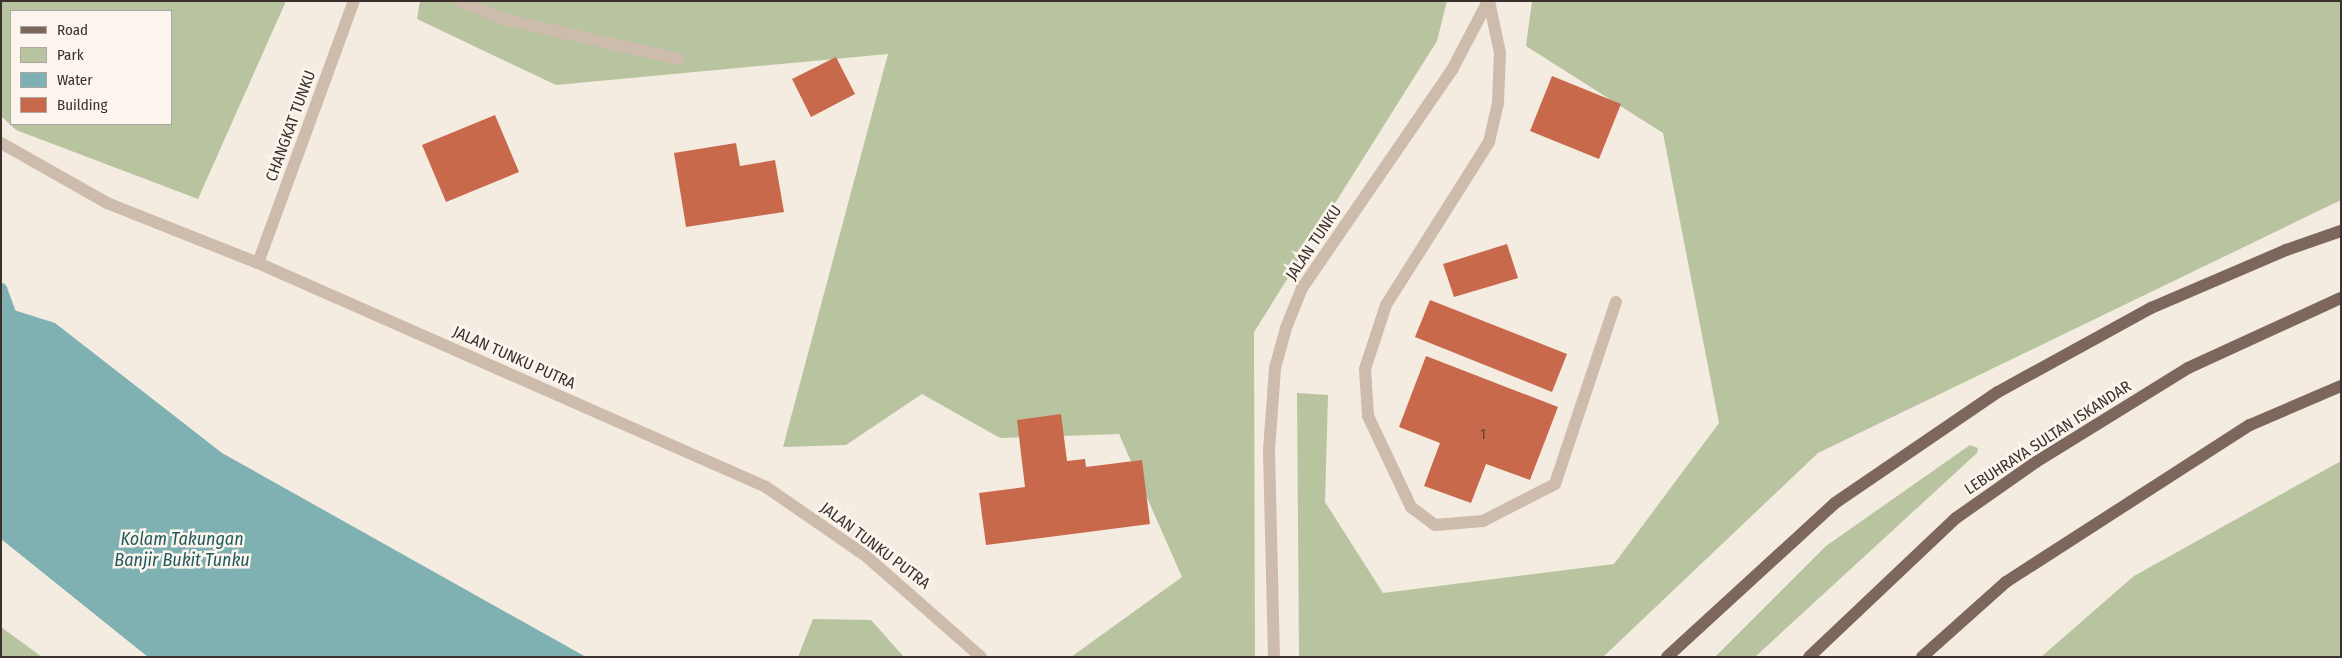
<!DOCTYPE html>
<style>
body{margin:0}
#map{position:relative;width:2342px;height:658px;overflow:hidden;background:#f4ebe1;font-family:"Fira Sans Condensed",sans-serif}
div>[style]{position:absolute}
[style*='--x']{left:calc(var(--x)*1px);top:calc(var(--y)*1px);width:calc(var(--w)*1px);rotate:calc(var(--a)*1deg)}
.green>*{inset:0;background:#b8c4a0}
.water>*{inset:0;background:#7fb0b2}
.stream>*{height:11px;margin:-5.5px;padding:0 5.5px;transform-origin:5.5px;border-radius:5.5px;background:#7fb0b2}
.building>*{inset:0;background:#c8694b}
.lane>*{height:12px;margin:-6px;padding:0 6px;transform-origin:6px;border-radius:6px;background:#cdbbac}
.street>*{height:12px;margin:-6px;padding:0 6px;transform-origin:6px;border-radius:6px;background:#cdbbac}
.primary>*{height:12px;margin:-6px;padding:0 6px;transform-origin:6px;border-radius:6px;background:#7d675c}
span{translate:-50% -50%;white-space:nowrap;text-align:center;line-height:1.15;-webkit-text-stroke:5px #fbf5ee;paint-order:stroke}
.number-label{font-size:14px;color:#5e3e33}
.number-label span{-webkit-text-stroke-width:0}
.street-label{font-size:16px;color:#3b302b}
.water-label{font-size:18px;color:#1f5a5e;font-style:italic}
.frame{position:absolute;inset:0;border:2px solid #3b302b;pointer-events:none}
.legend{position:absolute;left:10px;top:10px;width:162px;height:115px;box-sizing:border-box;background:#fbf5ee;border:1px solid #aea6a0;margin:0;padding:6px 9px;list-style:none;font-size:15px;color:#3b302b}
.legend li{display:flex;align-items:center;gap:10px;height:25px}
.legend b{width:25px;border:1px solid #aea6a0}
</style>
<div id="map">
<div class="green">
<i style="clip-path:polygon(evenodd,1px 1px,286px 1px,198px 199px,16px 130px,1px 116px,1px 1px,11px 11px,171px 11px,171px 124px,11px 124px,11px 11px)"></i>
<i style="clip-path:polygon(420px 1px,1447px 1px,1437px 41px,1254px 332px,1255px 657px,1071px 657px,1182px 577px,1119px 434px,1000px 438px,922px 394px,846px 445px,783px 447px,888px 54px,556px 85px,417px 19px)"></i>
<i style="clip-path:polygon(1532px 1px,2341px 1px,2341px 200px,1818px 453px,1603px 657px,1299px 657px,1297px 393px,1328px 395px,1325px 502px,1383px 593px,1614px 564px,1719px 423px,1663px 133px,1526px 46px)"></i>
<i style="clip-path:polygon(1970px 445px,1978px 448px,1977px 453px,1755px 657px,1715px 657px,1826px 546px)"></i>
<i style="clip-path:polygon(2341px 461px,2341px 657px,2041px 657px,2134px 576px)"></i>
<i style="clip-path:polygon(813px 619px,871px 620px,904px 657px,798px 657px)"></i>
<i style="clip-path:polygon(1px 627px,42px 657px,1px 657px)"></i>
</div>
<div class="water">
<i style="clip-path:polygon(1px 306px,55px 323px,222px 453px,586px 657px,148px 657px,1px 539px)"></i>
</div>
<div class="stream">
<i style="--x:1;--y:288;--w:38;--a:70"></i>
</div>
<div class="building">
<i style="clip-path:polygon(836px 57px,855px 94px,811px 117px,792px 79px)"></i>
<i style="clip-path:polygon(1552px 76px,1621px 104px,1599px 159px,1530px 131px)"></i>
<i style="clip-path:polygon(495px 115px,519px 172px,446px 202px,422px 145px)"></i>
<i style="clip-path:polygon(736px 143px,740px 166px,775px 160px,784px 212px,686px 227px,674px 153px)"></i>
<i style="clip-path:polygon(1507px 244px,1518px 278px,1454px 297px,1443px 264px)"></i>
<i style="clip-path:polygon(1430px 300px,1567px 354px,1552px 392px,1415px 337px)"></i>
<i style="clip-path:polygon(1426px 356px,1558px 407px,1530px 480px,1486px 464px,1471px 503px,1424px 486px,1440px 443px,1399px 427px)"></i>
<i style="clip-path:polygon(1061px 414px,1067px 461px,1085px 459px,1086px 467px,1142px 460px,1150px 524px,986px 545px,979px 493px,1025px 487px,1017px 420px)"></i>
</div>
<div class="lane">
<i style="--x:460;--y:1;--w:47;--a:22.7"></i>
<i style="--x:503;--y:19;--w:180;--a:12.8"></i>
<i style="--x:1489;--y:1;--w:53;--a:78.1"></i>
<i style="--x:1500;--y:53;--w:50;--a:92.3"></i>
<i style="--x:1498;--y:103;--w:40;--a:103"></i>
<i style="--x:1489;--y:142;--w:193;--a:122.3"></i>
<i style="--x:1386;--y:305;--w:67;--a:108.2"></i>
<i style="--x:1365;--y:369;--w:47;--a:86.3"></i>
<i style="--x:1368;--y:416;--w:101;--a:64.7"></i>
<i style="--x:1411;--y:507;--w:30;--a:37"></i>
<i style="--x:1435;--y:525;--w:48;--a:-4.8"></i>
<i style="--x:1483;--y:521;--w:81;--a:-27.2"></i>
<i style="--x:1555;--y:484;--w:192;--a:-71.5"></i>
</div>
<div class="street">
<i style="--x:1;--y:143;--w:122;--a:29.5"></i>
<i style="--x:107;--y:203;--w:162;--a:21.7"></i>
<i style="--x:258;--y:263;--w:555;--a:23.79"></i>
<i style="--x:766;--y:487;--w:121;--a:34.6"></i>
<i style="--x:866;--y:556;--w:153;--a:41.3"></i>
<i style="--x:258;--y:263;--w:279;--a:-69.9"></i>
<i style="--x:1274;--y:657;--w:207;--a:-91.4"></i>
<i style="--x:1269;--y:450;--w:82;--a:-85.8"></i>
<i style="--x:1275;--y:368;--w:41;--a:-74.6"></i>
<i style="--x:1286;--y:328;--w:43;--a:-68.2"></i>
<i style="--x:1302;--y:288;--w:265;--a:-55.5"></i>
<i style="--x:1452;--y:70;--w:78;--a:-62.4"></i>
</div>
<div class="primary">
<i style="--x:1667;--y:657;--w:228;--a:-42.5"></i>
<i style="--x:1835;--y:503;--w:197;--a:-34.3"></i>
<i style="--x:1998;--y:392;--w:175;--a:-28.8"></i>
<i style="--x:2151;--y:308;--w:147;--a:-23.2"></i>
<i style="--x:2286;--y:250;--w:58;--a:-19.1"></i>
<i style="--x:1809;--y:657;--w:202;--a:-43.4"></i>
<i style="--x:1956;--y:518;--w:98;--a:-35"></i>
<i style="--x:2036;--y:462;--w:179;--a:-31.7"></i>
<i style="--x:2188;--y:368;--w:168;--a:-24.6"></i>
<i style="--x:1922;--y:657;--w:113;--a:-41.8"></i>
<i style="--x:2006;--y:582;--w:290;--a:-32.8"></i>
<i style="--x:2250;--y:425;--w:99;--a:-23.2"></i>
</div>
<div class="number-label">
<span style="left:1483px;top:435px">1</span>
</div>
<div class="street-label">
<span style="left:291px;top:126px;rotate:-70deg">CHANGKAT TUNKU</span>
<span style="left:1314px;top:243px;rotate:-56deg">JALAN TUNKU</span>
<span style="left:514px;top:358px;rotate:24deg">JALAN TUNKU PUTRA</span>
<span style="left:2048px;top:438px;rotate:-33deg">LEBUHRAYA SULTAN ISKANDAR</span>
<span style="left:875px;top:546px;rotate:37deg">JALAN TUNKU PUTRA</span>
</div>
<div class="water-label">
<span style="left:182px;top:550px">Kolam Takungan<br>Banjir Bukit Tunku</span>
</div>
<div class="frame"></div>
<ul class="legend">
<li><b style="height:6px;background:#7d675c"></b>Road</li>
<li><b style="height:14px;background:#b8c4a0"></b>Park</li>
<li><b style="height:14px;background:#7fb0b2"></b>Water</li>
<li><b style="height:14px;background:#c8694b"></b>Building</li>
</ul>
</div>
